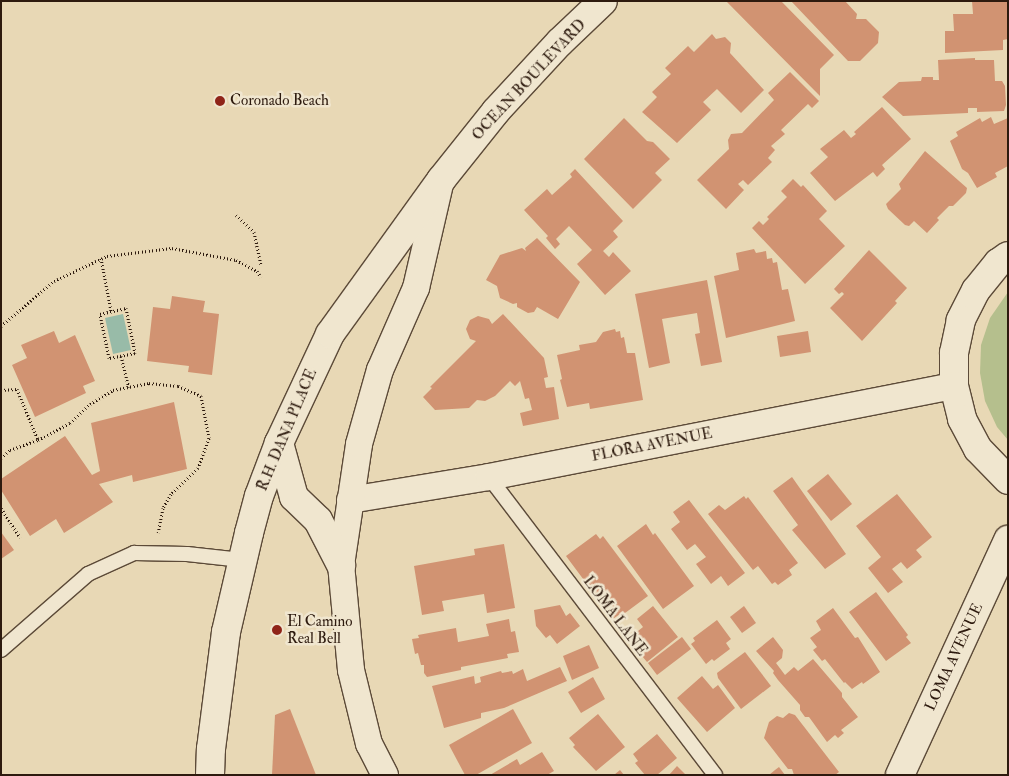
<!DOCTYPE html>
<html>
<head>
<meta charset="utf-8">
<style>
	body { margin:0 }
	#map { position:relative; width:1009px; height:776px; overflow:hidden; background:#e8d8b5; font-family:"IM FELL Double Pica",serif }
	div>[style] { position:absolute }
	.green>* { inset:0; background:#b5bf8d }
	.water>* { inset:0; background:#98bba8 }
	.building>* { inset:0; background:#d19372 }
	.path>* { height:3px; margin-top:-1.5px; transform-origin:0; background:repeating-linear-gradient(90deg,#2d1a0e 0 1px,transparent 0 3.5px) }
	.roads { filter:drop-shadow(1px 0 #5c4a38) drop-shadow(-1px 0 #5c4a38) drop-shadow(0 1px #5c4a38) drop-shadow(0 -1px #5c4a38) }
	.lane>* { height:14px; margin:-7px; padding:0 7px; transform-origin:7px; border-radius:7px; background:#f0e6cf }
	.street>* { height:26px; margin:-13px; padding:0 13px; transform-origin:13px; border-radius:13px; background:#f0e6cf }
	.secondary>* { height:28px; margin:-14px; padding:0 14px; transform-origin:14px; border-radius:14px; background:#f0e6cf }
	.dots>* { width:14px; height:14px; translate:-50% -50%; box-sizing:border-box; border:2px solid #f0e6cf; border-radius:50% }
	span { translate:-50% -50%; white-space:nowrap; text-align:center; line-height:1.15; -webkit-text-stroke:5px #f0e6cf; paint-order:stroke }
	.street-label { font-size:15px; color:#2d1a0e }
	.poi-label { font-size:15px; color:#2d1a0e }
	.left { translate:0 -50%; text-align:left }
	.frame { position:absolute; inset:0; border:2px solid #2d1a0e; pointer-events:none }
</style>
</head>
<body>
<div id="map">
	<div class="green">
		<i style="clip-path:polygon(1008px 292px,1008px 440px,997px 427px,985px 401px,980px 373px,981px 345px,990px 318px)"></i>
	</div>
	<div class="water">
		<i style="clip-path:polygon(123px 314px,131px 350px,113px 354px,105px 318px)"></i>
	</div>
	<div class="building">
		<i style="clip-path:polygon(726px 1px,781px 1px,834px 55px,820px 69px,820px 96px)"></i>
		<i style="clip-path:polygon(791px 1px,845px 1px,857px 14px,856px 19px,866px 19px,879px 32px,878px 43px,860px 61px,848px 61px)"></i>
		<i style="clip-path:polygon(972px 1px,1008px 1px,1008px 39px,1003px 40px,1003px 50px,945px 53px,945px 31px,954px 31px,953px 14px,973px 14px)"></i>
		<i style="clip-path:polygon(712px 34px,716px 39px,725px 37px,731px 43px,730px 53px,764px 90px,741px 113px,717px 89px,703px 102px,711px 110px,677px 143px,642px 112px,657px 97px,652px 92px,671px 74px,665px 68px,688px 46px,694px 52px)"></i>
		<i style="clip-path:polygon(975px 58px,975px 60px,994px 60px,995px 81px,1002px 81px,1005px 86px,1006px 105px,1004px 111px,977px 112px,977px 108px,968px 108px,968px 113px,903px 116px,882px 97px,899px 82px,921px 81px,922px 77px,933px 77px,933px 80px,939px 80px,938px 60px)"></i>
		<i style="clip-path:polygon(790px 72px,819px 101px,812px 108px,808px 104px,781px 130px,785px 134px,771px 146px,775px 150px,768px 158px,772px 162px,748px 185px,743px 180px,738px 184px,744px 190px,726px 209px,697px 180px,729px 149px,728px 140px,731px 134px,742px 133px,774px 100px,768px 93px)"></i>
		<i style="clip-path:polygon(882px 107px,911px 139px,882px 165px,885px 169px,877px 177px,873px 172px,835px 201px,810px 173px,828px 157px,820px 149px,844px 130px,851px 138px,856px 134px,854px 132px)"></i>
		<i style="clip-path:polygon(991px 117px,994px 124px,1008px 118px,1008px 166px,995px 173px,997px 177px,977px 188px,968px 173px,962px 169px,950px 141px,958px 136px,956px 132px,980px 118px,982px 122px)"></i>
		<i style="clip-path:polygon(624px 118px,647px 141px,653px 142px,670px 159px,655px 173px,662px 180px,633px 209px,584px 159px)"></i>
		<i style="clip-path:polygon(925px 151px,967px 188px,966px 193px,953px 206px,949px 206px,937px 218px,939px 220px,927px 233px,914px 221px,909px 226px,905px 225px,888px 209px,886px 204px,901px 189px,899px 184px)"></i>
		<i style="clip-path:polygon(575px 169px,623px 221px,613px 231px,618px 237px,603px 251px,609px 257px,613px 252px,631px 271px,605px 295px,577px 264px,592px 250px,569px 226px,556px 239px,560px 244px,555px 249px,546px 238px,548px 236px,524px 210px,547px 189px,552px 195px,572px 177px,570px 174px)"></i>
		<i style="clip-path:polygon(793px 179px,801px 187px,803px 185px,827px 211px,819px 219px,845px 246px,805px 284px,752px 228px,759px 221px,763px 225px,769px 219px,767px 217px,787px 197px,781px 191px)"></i>
		<i style="clip-path:polygon(537px 238px,580px 282px,558px 319px,537px 307px,534px 312px,528px 313px,517px 307px,517px 303px,513px 304px,500px 298px,497px 286px,486px 280px,500px 255px,522px 248px,526px 251px,525px 248px)"></i>
		<i style="clip-path:polygon(754px 249px,756px 253px,766px 251px,767px 259px,772px 258px,773px 263px,777px 262px,782px 290px,788px 289px,795px 321px,726px 338px,714px 276px,739px 270px,736px 253px)"></i>
		<i style="clip-path:polygon(869px 250px,907px 288px,895px 301px,897px 303px,862px 341px,830px 308px,844px 294px,842px 292px,839px 294px,834px 289px)"></i>
		<i style="clip-path:polygon(707px 280px,722px 362px,701px 366px,695px 334px,700px 333px,697px 313px,662px 319px,670px 363px,649px 368px,635px 294px)"></i>
		<i style="clip-path:polygon(172px 296px,205px 301px,203px 312px,219px 314px,212px 375px,188px 372px,189px 366px,147px 361px,153px 307px,170px 309px)"></i>
		<i style="clip-path:polygon(503px 314px,544px 358px,548px 377px,544px 378px,546px 388px,554px 387px,559px 419px,523px 426px,520px 413px,532px 410px,529px 398px,525px 399px,520px 381px,515px 386px,510px 381px,495px 396px,485px 401px,477px 400px,469px 408px,435px 410px,423px 397px,432px 388px,430px 387px,476px 341px,470px 339px,466px 329px,470px 320px,478px 316px,489px 319px,492px 324px)"></i>
		<i style="clip-path:polygon(615px 329px,616px 332px,620px 331px,621px 338px,624px 337px,627px 353px,635px 353px,643px 400px,590px 409px,589px 403px,567px 407px,560px 380px,562px 379px,557px 355px,580px 350px,579px 345px,596px 342px,603px 332px)"></i>
		<i style="clip-path:polygon(54px 331px,59px 343px,75px 335px,95px 381px,83px 386px,86px 393px,35px 417px,12px 365px,27px 358px,21px 345px)"></i>
		<i style="clip-path:polygon(808px 331px,811px 352px,780px 357px,777px 336px)"></i>
		<i style="clip-path:polygon(174px 402px,187px 469px,133px 482px,132px 475px,99px 484px,113px 502px,64px 533px,56px 519px,30px 536px,1px 490px,1px 479px,65px 436px,92px 475px,100px 471px,91px 423px)"></i>
		<i style="clip-path:polygon(828px 474px,852px 504px,831px 521px,807px 491px)"></i>
		<i style="clip-path:polygon(792px 477px,846px 554px,825px 569px,792px 530px,798px 525px,773px 491px)"></i>
		<i style="clip-path:polygon(897px 494px,932px 537px,916px 550px,922px 557px,907px 569px,901px 562px,892px 569px,903px 582px,888px 593px,868px 568px,881px 557px,856px 526px)"></i>
		<i style="clip-path:polygon(744px 496px,746px 499px,748px 497px,798px 563px,789px 570px,792px 575px,778px 585px,775px 582px,772px 584px,758px 566px,753px 570px,708px 514px,719px 505px,725px 510px)"></i>
		<i style="clip-path:polygon(689px 500px,745px 573px,728px 586px,721px 576px,711px 584px,696px 564px,706px 557px,695px 544px,687px 550px,671px 529px,680px 522px,673px 512px)"></i>
		<i style="clip-path:polygon(646px 524px,653px 535px,655px 533px,694px 586px,663px 609px,617px 546px)"></i>
		<i style="clip-path:polygon(1px 532px,14px 550px,1px 559px)"></i>
		<i style="clip-path:polygon(596px 534px,600px 539px,603px 536px,648px 596px,621px 616px,620px 614px,613px 619px,608px 612px,614px 608px,604px 594px,598px 599px,566px 556px)"></i>
		<i style="clip-path:polygon(504px 544px,515px 608px,487px 613px,484px 594px,442px 601px,444px 611px,422px 615px,414px 566px,475px 555px,474px 549px)"></i>
		<i style="clip-path:polygon(876px 592px,908px 635px,906px 637px,911px 643px,886px 661px,849px 612px)"></i>
		<i style="clip-path:polygon(560px 605px,566px 616px,570px 613px,580px 626px,557px 644px,550px 635px,546px 638px,536px 626px,534px 610px)"></i>
		<i style="clip-path:polygon(653px 606px,678px 637px,647px 662px,628px 639px,643px 627px,637px 619px)"></i>
		<i style="clip-path:polygon(744px 606px,756px 623px,742px 633px,730px 617px)"></i>
		<i style="clip-path:polygon(833px 608px,855px 638px,858px 637px,880px 672px,863px 684px,862px 682px,852px 689px,845px 682px,844px 683px,825px 659px,822px 661px,813px 650px,817px 647px,810px 638px,821px 630px,816px 621px)"></i>
		<i style="clip-path:polygon(509px 619px,511px 632px,515px 631px,519px 652px,507px 654px,508px 658px,461px 667px,461px 670px,427px 677px,424px 673px,424px 665px,421px 665px,418px 653px,415px 654px,412px 639px,419px 638px,418px 635px,456px 628px,458px 642px,489px 636px,486px 624px)"></i>
		<i style="clip-path:polygon(717px 620px,731px 639px,726px 643px,730px 649px,714px 661px,712px 659px,706px 664px,691px 644px,695px 641px,693px 638px)"></i>
		<i style="clip-path:polygon(682px 637px,691px 649px,657px 675px,648px 663px)"></i>
		<i style="clip-path:polygon(773px 637px,783px 650px,782px 658px,776px 663px,785px 675px,794px 667px,798px 671px,813px 659px,842px 693px,842px 697px,858px 717px,841px 730px,844px 733px,838px 738px,835px 735px,827px 742px,809px 717px,805px 717px,800px 710px,800px 705px,778px 680px,773px 673px,774px 671px,756px 651px)"></i>
		<i style="clip-path:polygon(589px 645px,599px 668px,572px 680px,563px 656px)"></i>
		<i style="clip-path:polygon(745px 652px,771px 686px,741px 709px,718px 678px,717px 673px)"></i>
		<i style="clip-path:polygon(560px 667px,567px 681px,504px 708px,481px 713px,481px 718px,444px 728px,432px 686px,474px 676px,475px 684px,481px 682px,480px 677px,501px 671px,502px 673px,512px 671px,513px 674px,523px 669px,527px 681px)"></i>
		<i style="clip-path:polygon(702px 676px,713px 689px,718px 685px,735px 708px,707px 732px,677px 698px)"></i>
		<i style="clip-path:polygon(593px 677px,605px 699px,581px 713px,568px 692px)"></i>
		<i style="clip-path:polygon(290px 709px,316px 775px,272px 775px,275px 715px)"></i>
		<i style="clip-path:polygon(513px 709px,532px 743px,476px 775px,465px 775px,449px 745px)"></i>
		<i style="clip-path:polygon(789px 713px,795px 715px,839px 772px,835px 775px,794px 775px,792px 769px,788px 769px,764px 738px,769px 722px,777px 716px,783px 718px)"></i>
		<i style="clip-path:polygon(598px 714px,625px 747px,596px 771px,573px 747px,575px 745px,569px 738px)"></i>
		<i style="clip-path:polygon(657px 734px,677px 758px,657px 775px,645px 775px,635px 763px,638px 761px,633px 754px)"></i>
		<i style="clip-path:polygon(542px 752px,554px 771px,547px 775px,490px 775px,517px 759px,520px 765px)"></i>
		<i style="clip-path:polygon(677px 766px,686px 775px,669px 775px)"></i>
		<i style="clip-path:polygon(779px 767px,785px 775px,769px 775px,775px 770px)"></i>
		<i style="clip-path:polygon(620px 770px,624px 775px,614px 775px)"></i>
	</div>
	<div class="path">
		<i style="left:236px;top:215px;width:25px;rotate:43deg"></i>
		<i style="left:254px;top:232px;width:34px;rotate:78deg"></i>
		<i style="left:101px;top:258px;width:54px;rotate:79.3deg"></i>
		<i style="left:126px;top:308px;width:46px;rotate:78.7deg"></i>
		<i style="left:135px;top:353px;width:26px;rotate:169deg"></i>
		<i style="left:109px;top:358px;width:45px;rotate:-101.6deg"></i>
		<i style="left:100px;top:314px;width:27px;rotate:-13deg"></i>
		<i style="left:1px;top:326px;width:70px;rotate:-40.3deg"></i>
		<i style="left:54px;top:281px;width:59px;rotate:-25.3deg"></i>
		<i style="left:107px;top:256px;width:65px;rotate:-7deg"></i>
		<i style="left:172px;top:248px;width:65px;rotate:10.6deg"></i>
		<i style="left:236px;top:260px;width:24px;rotate:28deg"></i>
		<i style="left:257px;top:271px;width:7px;rotate:56deg"></i>
		<i style="left:121px;top:356px;width:32px;rotate:76deg"></i>
		<i style="left:1px;top:390px;width:16px;rotate:-4deg"></i>
		<i style="left:17px;top:389px;width:55px;rotate:67.6deg"></i>
		<i style="left:1px;top:458px;width:12px;rotate:-42deg"></i>
		<i style="left:10px;top:450px;width:30px;rotate:-20deg"></i>
		<i style="left:38px;top:440px;width:36px;rotate:-28deg"></i>
		<i style="left:70px;top:423px;width:28px;rotate:-44deg"></i>
		<i style="left:90px;top:404px;width:27px;rotate:-31deg"></i>
		<i style="left:113px;top:390px;width:37px;rotate:-11deg"></i>
		<i style="left:149px;top:383px;width:29px;rotate:6deg"></i>
		<i style="left:178px;top:386px;width:25px;rotate:23deg"></i>
		<i style="left:201px;top:396px;width:43px;rotate:79.2deg"></i>
		<i style="left:209px;top:438px;width:32px;rotate:110deg"></i>
		<i style="left:198px;top:468px;width:37px;rotate:136deg"></i>
		<i style="left:171px;top:494px;width:16px;rotate:120deg"></i>
		<i style="left:163px;top:508px;width:25px;rotate:101deg"></i>
		<i style="left:1px;top:508px;width:35px;rotate:57deg"></i>
	</div>
	<div class="roads">
		<div class="lane">
			<i style="left:489px;top:477px;width:374px;rotate:52.8deg"></i>
			<i style="left:1px;top:650px;width:116px;rotate:-41.1deg"></i>
			<i style="left:88px;top:574px;width:51px;rotate:-24.5deg"></i>
			<i style="left:134px;top:553px;width:53px;rotate:1.1deg"></i>
			<i style="left:187px;top:554px;width:55px;rotate:6.2deg"></i>
		</div>
		<div class="street">
			<i style="left:350px;top:500px;width:141px;rotate:-9.4deg"></i>
			<i style="left:489px;top:477px;width:474px;rotate:-11.1deg"></i>
			<i style="left:385px;top:775px;width:35px;rotate:-117deg"></i>
			<i style="left:369px;top:744px;width:76px;rotate:-103.7deg"></i>
			<i style="left:351px;top:670px;width:105px;rotate:-95.4deg"></i>
			<i style="left:341px;top:565px;width:122px;rotate:-81.5deg"></i>
			<i style="left:359px;top:444px;width:77px;rotate:-74.2deg"></i>
			<i style="left:380px;top:370px;width:90px;rotate:-66.3deg"></i>
			<i style="left:416px;top:288px;width:111px;rotate:-77deg"></i>
		</div>
		<div class="secondary">
			<i style="left:1008px;top:256px;width:12px;rotate:145deg"></i>
			<i style="left:998px;top:263px;width:35px;rotate:129deg"></i>
			<i style="left:976px;top:290px;width:34px;rotate:117deg"></i>
			<i style="left:961px;top:320px;width:34px;rotate:102deg"></i>
			<i style="left:954px;top:353px;width:33px;rotate:90deg"></i>
			<i style="left:954px;top:386px;width:34px;rotate:76deg"></i>
			<i style="left:962px;top:419px;width:34px;rotate:62deg"></i>
			<i style="left:978px;top:449px;width:43px;rotate:45.9deg"></i>
			<i style="left:279px;top:443px;width:56px;rotate:74.5deg"></i>
			<i style="left:294px;top:497px;width:33px;rotate:44deg"></i>
			<i style="left:318px;top:520px;width:51px;rotate:62.9deg"></i>
			<i style="left:210px;top:775px;width:26px;rotate:-88deg"></i>
			<i style="left:211px;top:749px;width:118px;rotate:-82.7deg"></i>
			<i style="left:226px;top:632px;width:102px;rotate:-76.9deg"></i>
			<i style="left:249px;top:533px;width:38px;rotate:-75deg"></i>
			<i style="left:259px;top:496px;width:57px;rotate:-69.3deg"></i>
			<i style="left:279px;top:443px;width:120px;rotate:-64.9deg"></i>
			<i style="left:330px;top:334px;width:190px;rotate:-54.2deg"></i>
			<i style="left:441px;top:180px;width:88px;rotate:-51.4deg"></i>
			<i style="left:496px;top:111px;width:94px;rotate:-47.2deg"></i>
			<i style="left:560px;top:42px;width:59px;rotate:-43.6deg"></i>
			<i style="left:900px;top:775px;width:259px;rotate:-65.3deg"></i>
		</div>
	</div>
	<div class="dots">
		<i style="left:220px;top:101px;background:#8f2418"></i>
		<i style="left:277px;top:630px;background:#8f2418"></i>
	</div>
	<div class="street-label">
		<span style="left:529px;top:80px;rotate:-47deg">OCEAN BOULEVARD</span>
		<span style="left:287px;top:430px;rotate:-67deg">R.H. DANA PLACE</span>
		<span style="left:652px;top:445px;rotate:-11deg">FLORA AVENUE</span>
		<span style="left:615px;top:616px;rotate:53deg">LOMA LANE</span>
		<span style="left:954px;top:657px;rotate:-65deg">LOMA AVENUE</span>
	</div>
	<div class="poi-label">
		<span class="left" style="left:230px;top:101px">Coronado Beach</span>
		<span class="left" style="left:287px;top:630px">El Camino<br>Real Bell</span>
	</div>
	<div class="frame"></div>
</div>
</body>
</html>
